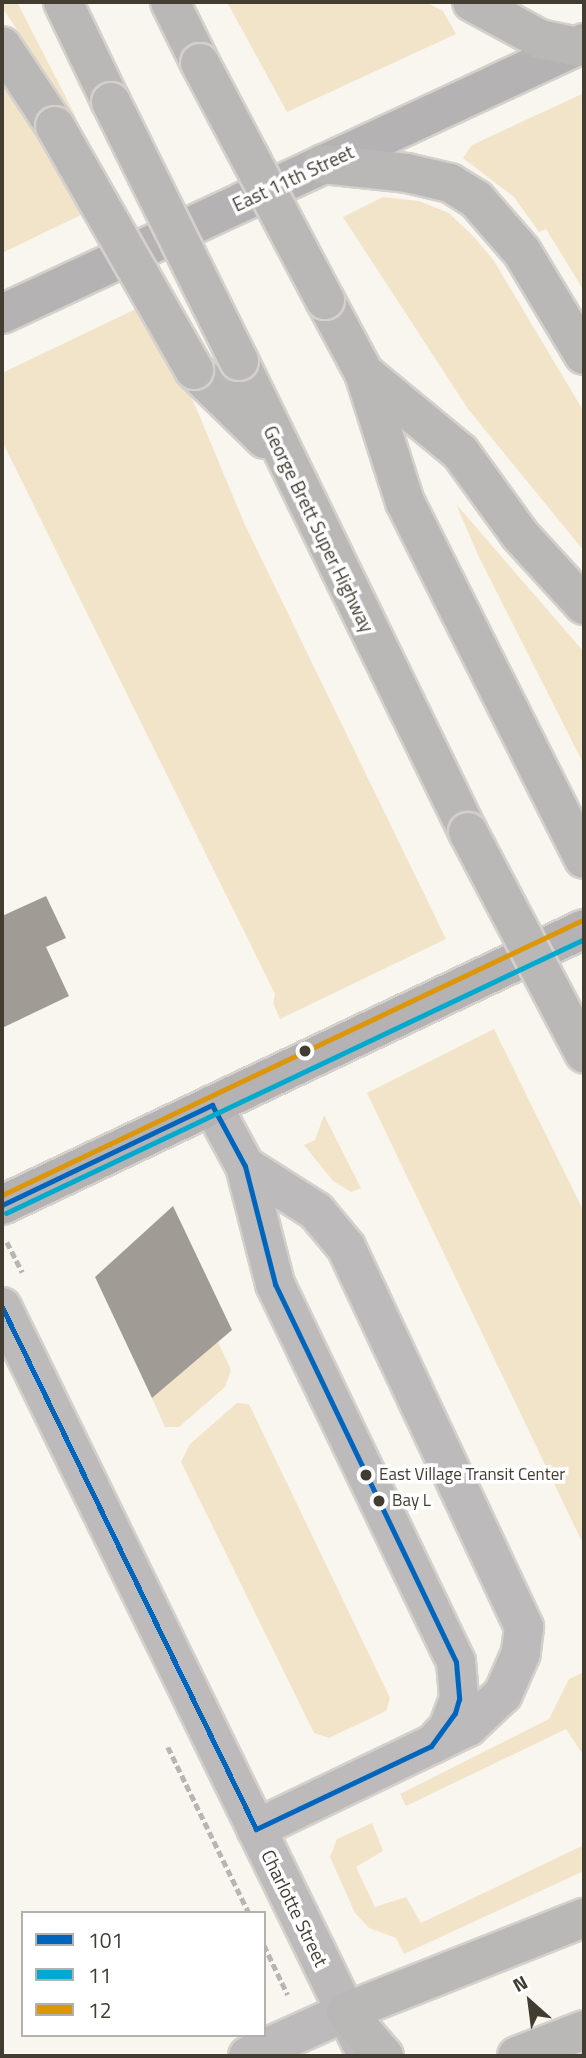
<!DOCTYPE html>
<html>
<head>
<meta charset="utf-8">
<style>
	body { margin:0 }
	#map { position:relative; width:586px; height:2058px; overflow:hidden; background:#f9f6f0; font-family:"Titillium Web",sans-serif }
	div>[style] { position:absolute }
	.green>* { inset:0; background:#f2e4c9 }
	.building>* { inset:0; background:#a09c95 }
	.path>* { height:4.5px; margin-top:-2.25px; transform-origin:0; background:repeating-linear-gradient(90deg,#b8b5b4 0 7px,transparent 0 10.5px) }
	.roads { filter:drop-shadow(2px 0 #d4d0cb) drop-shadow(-2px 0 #d4d0cb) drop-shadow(0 2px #d4d0cb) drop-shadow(0 -2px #d4d0cb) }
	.minor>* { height:38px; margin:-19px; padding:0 19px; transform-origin:19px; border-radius:19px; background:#bdbabb }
	.major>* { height:38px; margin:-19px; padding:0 19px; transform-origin:19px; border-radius:19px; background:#b5b2b3 }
	.highway>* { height:38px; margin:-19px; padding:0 19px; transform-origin:19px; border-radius:19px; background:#bab7b7 }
	.bridges { filter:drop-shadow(2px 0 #d4d0cb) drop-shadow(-2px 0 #d4d0cb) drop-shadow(0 2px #d4d0cb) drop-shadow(0 -2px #d4d0cb) }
	.highway-bridge>* { height:38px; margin:-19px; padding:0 19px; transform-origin:19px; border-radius:19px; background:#bab7b7 }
	.bus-1>* { height:5px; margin:-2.5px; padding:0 2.5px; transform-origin:2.5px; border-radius:2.5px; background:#0065bd }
	.bus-2>* { height:5px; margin:-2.5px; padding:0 2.5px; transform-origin:2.5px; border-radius:2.5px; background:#00a9ce }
	.bus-3>* { height:5px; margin:-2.5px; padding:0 2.5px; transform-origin:2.5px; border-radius:2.5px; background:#dc9607 }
	.dots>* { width:19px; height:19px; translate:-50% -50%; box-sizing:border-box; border:4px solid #fff; border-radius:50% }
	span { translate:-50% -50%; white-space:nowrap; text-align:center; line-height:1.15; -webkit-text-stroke:7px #fff; paint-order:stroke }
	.bus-label { font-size:17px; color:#423c31 }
	.left { translate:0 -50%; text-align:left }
	.street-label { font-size:19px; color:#423c31 }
	.frame { position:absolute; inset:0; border:4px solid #423c31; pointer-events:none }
	.legend { position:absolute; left:21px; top:1911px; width:245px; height:126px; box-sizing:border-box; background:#fff; border:2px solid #b3b1ad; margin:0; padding:9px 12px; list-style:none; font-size:21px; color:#423c31 }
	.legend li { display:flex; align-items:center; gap:14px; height:35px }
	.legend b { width:35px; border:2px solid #b3b1ad }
	.north { position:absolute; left:495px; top:1967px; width:70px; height:70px; -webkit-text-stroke:5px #fff; paint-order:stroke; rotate:332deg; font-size:19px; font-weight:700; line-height:28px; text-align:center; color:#423c31 }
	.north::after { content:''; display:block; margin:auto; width:24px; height:32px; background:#423c31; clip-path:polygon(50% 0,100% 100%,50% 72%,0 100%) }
</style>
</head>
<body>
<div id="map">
	<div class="green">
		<i style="clip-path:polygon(2px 2px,17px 2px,78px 121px,2px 7px)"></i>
		<i style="clip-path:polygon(227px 2px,426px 2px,443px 11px,456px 34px,287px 112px)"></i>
		<i style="clip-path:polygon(2px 78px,85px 213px,2px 253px)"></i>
		<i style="clip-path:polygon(584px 93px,584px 291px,546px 229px,539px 232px,514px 197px,463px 158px,472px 145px)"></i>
		<i style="clip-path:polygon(383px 197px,419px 201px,449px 213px,475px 238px,494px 261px,584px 412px,584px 551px,468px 409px,343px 217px)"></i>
		<i style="clip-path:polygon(140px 307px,192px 398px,245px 525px,446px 939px,280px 1019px,273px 1003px,275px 994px,2px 441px,2px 373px)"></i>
		<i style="clip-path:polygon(456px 504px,584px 652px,584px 765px,478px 555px)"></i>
		<i style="clip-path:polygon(494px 1029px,584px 1212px,584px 1546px,367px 1093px)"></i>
		<i style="clip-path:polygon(324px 1115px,361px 1188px,351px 1192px,333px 1181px,304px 1145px,315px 1140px)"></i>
		<i style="clip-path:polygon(218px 1342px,231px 1370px,225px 1387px,179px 1427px,165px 1427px,152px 1398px)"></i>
		<i style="clip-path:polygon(237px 1403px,249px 1404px,390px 1698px,386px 1711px,329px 1738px,314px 1733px,181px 1462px,190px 1444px)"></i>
		<i style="clip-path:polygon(584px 1672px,584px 1756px,566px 1729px,406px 1806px,400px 1794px,549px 1719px,569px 1679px)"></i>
		<i style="clip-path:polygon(372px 1823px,383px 1851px,356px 1867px,375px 1907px,406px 1897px,421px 1923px,584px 1845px,584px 1871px,404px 1954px,396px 1938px,369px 1928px,355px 1913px,330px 1857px,337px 1839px)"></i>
	</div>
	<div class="building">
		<i style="clip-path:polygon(46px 896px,66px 938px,46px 947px,69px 996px,2px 1028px,2px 916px)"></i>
		<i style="clip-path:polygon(173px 1206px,232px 1330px,152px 1398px,95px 1277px)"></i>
	</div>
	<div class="path">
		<i style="left:7px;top:1242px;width:34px;rotate:63deg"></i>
		<i style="left:168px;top:1747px;width:185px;rotate:64deg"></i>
		<i style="left:264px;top:1945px;width:55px;rotate:64.4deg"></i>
	</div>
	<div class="roads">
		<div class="minor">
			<i style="left:212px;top:1105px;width:69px;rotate:61.6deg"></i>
			<i style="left:245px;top:1166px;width:122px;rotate:75.7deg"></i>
			<i style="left:275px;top:1284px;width:419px;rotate:64.4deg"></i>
			<i style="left:456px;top:1662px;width:37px;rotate:85deg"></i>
			<i style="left:459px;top:1699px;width:31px;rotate:111deg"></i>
			<i style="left:448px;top:1728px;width:22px;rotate:133deg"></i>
			<i style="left:245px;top:1166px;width:84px;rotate:32.4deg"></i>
			<i style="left:316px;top:1211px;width:47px;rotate:50.2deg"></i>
			<i style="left:346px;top:1247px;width:420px;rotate:64.9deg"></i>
			<i style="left:524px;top:1627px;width:26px;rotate:97deg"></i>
			<i style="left:521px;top:1653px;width:45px;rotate:113.7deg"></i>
			<i style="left:503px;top:1694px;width:48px;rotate:136.7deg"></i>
			<i style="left:468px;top:1727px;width:235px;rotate:154.3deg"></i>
			<i style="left:2px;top:1307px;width:817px;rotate:64deg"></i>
			<i style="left:248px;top:2056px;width:107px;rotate:-24.2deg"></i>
		</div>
		<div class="major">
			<i style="left:2px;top:314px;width:642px;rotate:-24.97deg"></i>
			<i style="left:2px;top:1205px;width:644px;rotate:-25.37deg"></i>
		</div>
		<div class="highway">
			<i style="left:63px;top:2px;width:111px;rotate:64.4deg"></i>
			<i style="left:170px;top:2px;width:68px;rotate:63.8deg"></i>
			<i style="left:472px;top:2px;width:77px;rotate:28.6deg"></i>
			<i style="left:540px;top:39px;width:38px;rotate:12deg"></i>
			<i style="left:2px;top:46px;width:96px;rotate:56.5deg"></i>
			<i style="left:323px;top:164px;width:84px;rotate:6.1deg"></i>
			<i style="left:407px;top:173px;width:44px;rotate:13.1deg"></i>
			<i style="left:450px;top:183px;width:31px;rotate:32deg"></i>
			<i style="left:476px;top:199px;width:70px;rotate:49deg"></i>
			<i style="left:522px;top:252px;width:120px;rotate:59deg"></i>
			<i style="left:325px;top:300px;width:83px;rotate:61.9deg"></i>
			<i style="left:364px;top:373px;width:135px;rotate:72.4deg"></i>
			<i style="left:405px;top:502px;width:399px;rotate:63.4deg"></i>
			<i style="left:239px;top:361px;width:524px;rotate:64.07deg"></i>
			<i style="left:194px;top:370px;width:99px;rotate:44.2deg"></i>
			<i style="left:364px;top:373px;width:124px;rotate:39.5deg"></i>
			<i style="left:460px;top:452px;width:102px;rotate:54.1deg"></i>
			<i style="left:520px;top:535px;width:95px;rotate:47.6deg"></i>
			<i style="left:384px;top:2056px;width:58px;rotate:-130.8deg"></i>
			<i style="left:346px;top:2012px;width:256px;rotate:-21.6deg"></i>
			<i style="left:517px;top:2056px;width:72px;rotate:-21.2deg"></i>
		</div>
	</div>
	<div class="bridges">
		<div class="highway-bridge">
			<i style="left:200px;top:63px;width:268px;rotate:62.2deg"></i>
			<i style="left:111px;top:102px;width:289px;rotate:63.7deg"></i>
			<i style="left:55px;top:126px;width:281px;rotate:60.3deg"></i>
			<i style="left:468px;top:832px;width:250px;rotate:62.3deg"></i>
		</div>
	</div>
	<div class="bus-1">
		<i style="left:2px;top:1205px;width:233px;rotate:-25.5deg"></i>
		<i style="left:212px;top:1105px;width:69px;rotate:61.6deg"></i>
		<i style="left:245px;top:1166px;width:122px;rotate:75.7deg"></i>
		<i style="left:275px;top:1284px;width:419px;rotate:64.4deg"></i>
		<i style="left:456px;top:1662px;width:37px;rotate:85deg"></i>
		<i style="left:459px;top:1699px;width:15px;rotate:106deg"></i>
		<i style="left:455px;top:1713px;width:41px;rotate:126deg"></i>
		<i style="left:431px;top:1746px;width:194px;rotate:154.6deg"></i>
		<i style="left:256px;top:1829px;width:581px;rotate:-115.95deg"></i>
	</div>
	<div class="bus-2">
		<i style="left:6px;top:1213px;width:640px;rotate:-25.36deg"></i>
	</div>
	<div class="bus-3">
		<i style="left:2px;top:1195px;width:640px;rotate:-25.36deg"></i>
	</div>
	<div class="dots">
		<i style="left:305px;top:1051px;background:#423c31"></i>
		<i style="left:366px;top:1475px;background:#423c31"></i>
		<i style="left:379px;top:1501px;background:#423c31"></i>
	</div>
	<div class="bus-label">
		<span class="left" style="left:379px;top:1475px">East Village Transit Center</span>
		<span class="left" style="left:392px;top:1501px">Bay L</span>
	</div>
	<div class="street-label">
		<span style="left:293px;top:178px;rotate:-25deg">East 11th Street</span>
		<span style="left:319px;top:529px;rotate:64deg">George Brett Super Highway</span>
		<span style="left:295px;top:1908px;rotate:64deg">Charlotte Street</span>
	</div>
	<div class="frame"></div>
	<ul class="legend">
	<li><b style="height:9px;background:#0065bd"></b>101</li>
	<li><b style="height:9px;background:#00a9ce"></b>11</li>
	<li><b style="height:9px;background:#dc9607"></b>12</li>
	</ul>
	<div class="north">N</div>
</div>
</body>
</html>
